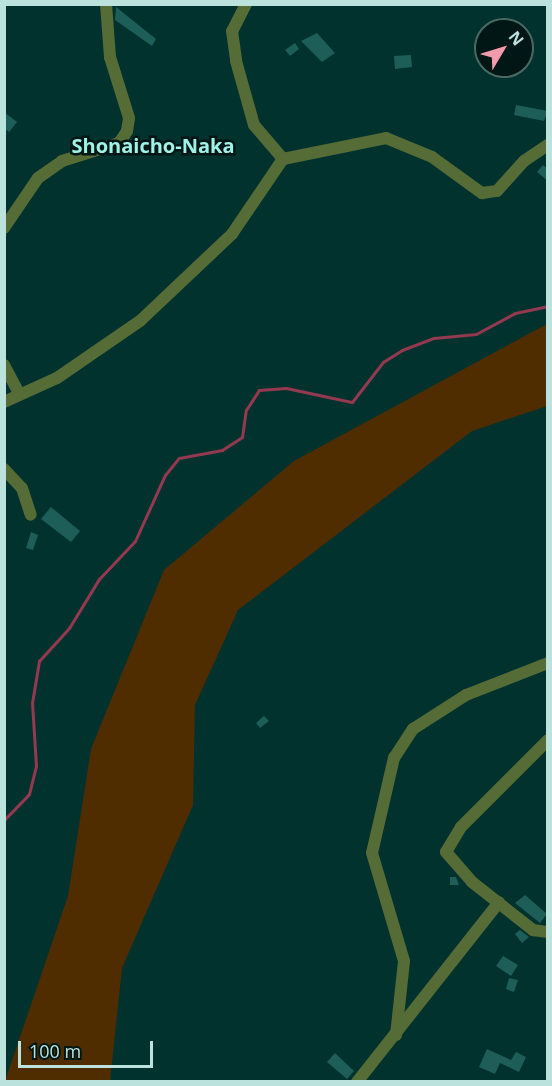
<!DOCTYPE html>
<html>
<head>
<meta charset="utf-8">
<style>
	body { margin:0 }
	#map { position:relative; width:552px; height:1086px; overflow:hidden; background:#02322e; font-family:"Open Sans",sans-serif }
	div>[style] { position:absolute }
	.green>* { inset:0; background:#4f2d00 }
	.stream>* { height:3px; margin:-1.5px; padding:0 1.5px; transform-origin:1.5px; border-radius:1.5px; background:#953951 }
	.building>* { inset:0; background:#1d5e59 }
	.minor>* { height:12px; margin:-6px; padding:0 6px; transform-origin:6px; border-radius:6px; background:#566c36 }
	span { translate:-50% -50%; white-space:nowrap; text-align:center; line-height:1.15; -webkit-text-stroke:5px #001715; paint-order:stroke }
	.quarter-label { font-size:20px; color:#a0f2e9; font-weight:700 }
	.frame { position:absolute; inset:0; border:6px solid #bce2dd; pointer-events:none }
	.north { position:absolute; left:474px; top:18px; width:60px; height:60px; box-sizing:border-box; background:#001715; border:2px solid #4b6865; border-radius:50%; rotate:52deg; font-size:16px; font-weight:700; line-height:24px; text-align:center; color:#bce2dd }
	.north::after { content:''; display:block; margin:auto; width:21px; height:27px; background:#f39aab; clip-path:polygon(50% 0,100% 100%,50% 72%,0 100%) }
	.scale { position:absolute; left:18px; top:1041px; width:135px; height:27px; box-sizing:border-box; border:3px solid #bce2dd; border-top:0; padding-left:8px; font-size:18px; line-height:21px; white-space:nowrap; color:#bce2dd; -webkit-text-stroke:4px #001715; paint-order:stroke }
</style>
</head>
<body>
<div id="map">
	<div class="green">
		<i style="clip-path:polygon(547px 324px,547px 406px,472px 431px,238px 610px,195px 705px,193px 805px,122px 968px,110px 1081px,5px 1081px,68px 896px,91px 749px,164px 570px,294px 461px)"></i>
	</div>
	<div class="stream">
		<i style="left:4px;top:820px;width:36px;rotate:-46deg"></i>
		<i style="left:29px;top:794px;width:29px;rotate:-76deg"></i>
		<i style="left:36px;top:766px;width:63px;rotate:-93.6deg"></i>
		<i style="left:32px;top:703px;width:43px;rotate:-80.5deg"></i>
		<i style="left:39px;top:661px;width:45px;rotate:-47.7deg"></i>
		<i style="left:69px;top:628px;width:57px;rotate:-58.5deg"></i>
		<i style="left:99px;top:579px;width:52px;rotate:-46.5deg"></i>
		<i style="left:135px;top:541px;width:72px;rotate:-65.6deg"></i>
		<i style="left:165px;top:475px;width:22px;rotate:-51deg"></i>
		<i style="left:179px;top:458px;width:44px;rotate:-10.5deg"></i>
		<i style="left:222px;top:450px;width:24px;rotate:-33deg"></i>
		<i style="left:242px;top:437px;width:27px;rotate:-82deg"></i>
		<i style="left:246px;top:410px;width:24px;rotate:-57deg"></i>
		<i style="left:259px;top:390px;width:27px;rotate:-4deg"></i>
		<i style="left:286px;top:388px;width:67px;rotate:12deg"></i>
		<i style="left:352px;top:402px;width:51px;rotate:-52.2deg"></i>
		<i style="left:383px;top:362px;width:22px;rotate:-32deg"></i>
		<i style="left:402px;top:350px;width:34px;rotate:-21deg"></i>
		<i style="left:434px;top:338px;width:42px;rotate:-5.4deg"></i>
		<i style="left:476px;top:334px;width:44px;rotate:-28.3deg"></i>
		<i style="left:515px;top:313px;width:34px;rotate:-12deg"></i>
	</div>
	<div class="building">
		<i style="clip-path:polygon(116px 7px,156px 39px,152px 46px,115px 20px)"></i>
		<i style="clip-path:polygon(317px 33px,335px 53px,322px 62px,301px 41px)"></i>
		<i style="clip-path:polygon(295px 43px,299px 49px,290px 56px,285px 50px)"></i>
		<i style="clip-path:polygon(411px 55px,412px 67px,395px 69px,394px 56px)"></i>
		<i style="clip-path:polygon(516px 105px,548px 111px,544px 121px,514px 115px)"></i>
		<i style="clip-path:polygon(4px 112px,17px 122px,9px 132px,4px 128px)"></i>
		<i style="clip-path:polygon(543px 165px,548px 169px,548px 181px,537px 172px)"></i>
		<i style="clip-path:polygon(51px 507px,80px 531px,71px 542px,41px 519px)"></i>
		<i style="clip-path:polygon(31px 532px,38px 535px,33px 550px,26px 548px)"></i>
		<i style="clip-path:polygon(264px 716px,269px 721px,260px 728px,256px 723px)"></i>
		<i style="clip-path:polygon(450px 877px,456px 877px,459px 885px,450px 885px)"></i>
		<i style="clip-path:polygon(525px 895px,547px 914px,540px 923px,515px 903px)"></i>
		<i style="clip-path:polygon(520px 930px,529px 937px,522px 943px,515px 934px)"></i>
		<i style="clip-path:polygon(503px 956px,518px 965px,511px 976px,496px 966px)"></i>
		<i style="clip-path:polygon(509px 978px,518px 980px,514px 992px,506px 989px)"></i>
		<i style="clip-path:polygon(487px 1049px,511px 1060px,516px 1052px,526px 1057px,519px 1072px,500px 1063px,495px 1074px,479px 1067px)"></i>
		<i style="clip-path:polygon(335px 1053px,354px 1071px,347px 1079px,327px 1062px)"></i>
	</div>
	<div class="minor">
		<i style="left:246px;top:4px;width:30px;rotate:117deg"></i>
		<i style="left:232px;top:31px;width:30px;rotate:82deg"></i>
		<i style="left:236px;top:61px;width:66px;rotate:74.3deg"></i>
		<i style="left:254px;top:125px;width:45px;rotate:49.5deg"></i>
		<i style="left:283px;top:159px;width:105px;rotate:-11.5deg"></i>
		<i style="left:386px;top:138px;width:50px;rotate:22.4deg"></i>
		<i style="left:432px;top:157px;width:62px;rotate:35.8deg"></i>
		<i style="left:482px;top:193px;width:15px;rotate:-8deg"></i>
		<i style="left:497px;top:191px;width:40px;rotate:-48deg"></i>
		<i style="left:524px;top:161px;width:29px;rotate:-34deg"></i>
		<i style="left:4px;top:228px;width:60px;rotate:-55.8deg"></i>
		<i style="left:38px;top:178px;width:29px;rotate:-35deg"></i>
		<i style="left:62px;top:161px;width:60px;rotate:-17.5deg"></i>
		<i style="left:119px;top:143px;width:14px;rotate:-56deg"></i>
		<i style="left:127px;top:131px;width:13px;rotate:-81deg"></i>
		<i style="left:129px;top:118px;width:64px;rotate:-107.3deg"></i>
		<i style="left:110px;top:57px;width:53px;rotate:-94.3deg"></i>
		<i style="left:4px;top:365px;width:32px;rotate:62deg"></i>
		<i style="left:4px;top:402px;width:58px;rotate:-24.4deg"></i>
		<i style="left:57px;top:378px;width:101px;rotate:-34.5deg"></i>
		<i style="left:140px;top:321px;width:127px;rotate:-43.4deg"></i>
		<i style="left:232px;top:234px;width:91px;rotate:-55.8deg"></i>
		<i style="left:4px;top:469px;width:26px;rotate:47deg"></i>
		<i style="left:22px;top:488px;width:28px;rotate:72deg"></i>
		<i style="left:548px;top:740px;width:123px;rotate:135deg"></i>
		<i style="left:461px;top:827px;width:29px;rotate:121deg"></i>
		<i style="left:446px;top:852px;width:40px;rotate:49deg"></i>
		<i style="left:472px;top:882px;width:78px;rotate:38.2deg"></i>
		<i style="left:533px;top:930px;width:15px;rotate:8deg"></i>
		<i style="left:396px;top:1035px;width:74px;rotate:-83.8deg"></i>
		<i style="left:404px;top:961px;width:113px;rotate:-106.5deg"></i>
		<i style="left:372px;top:853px;width:98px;rotate:-77deg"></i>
		<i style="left:394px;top:758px;width:35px;rotate:-57deg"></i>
		<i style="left:413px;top:729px;width:63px;rotate:-32.7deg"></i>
		<i style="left:466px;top:695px;width:88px;rotate:-21.3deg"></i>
		<i style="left:357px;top:1082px;width:229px;rotate:-51.7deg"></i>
	</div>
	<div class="quarter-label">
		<span style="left:153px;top:145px">Shonaicho-Naka</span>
	</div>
	<div class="frame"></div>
	<div class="north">N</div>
	<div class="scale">100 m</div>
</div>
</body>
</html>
